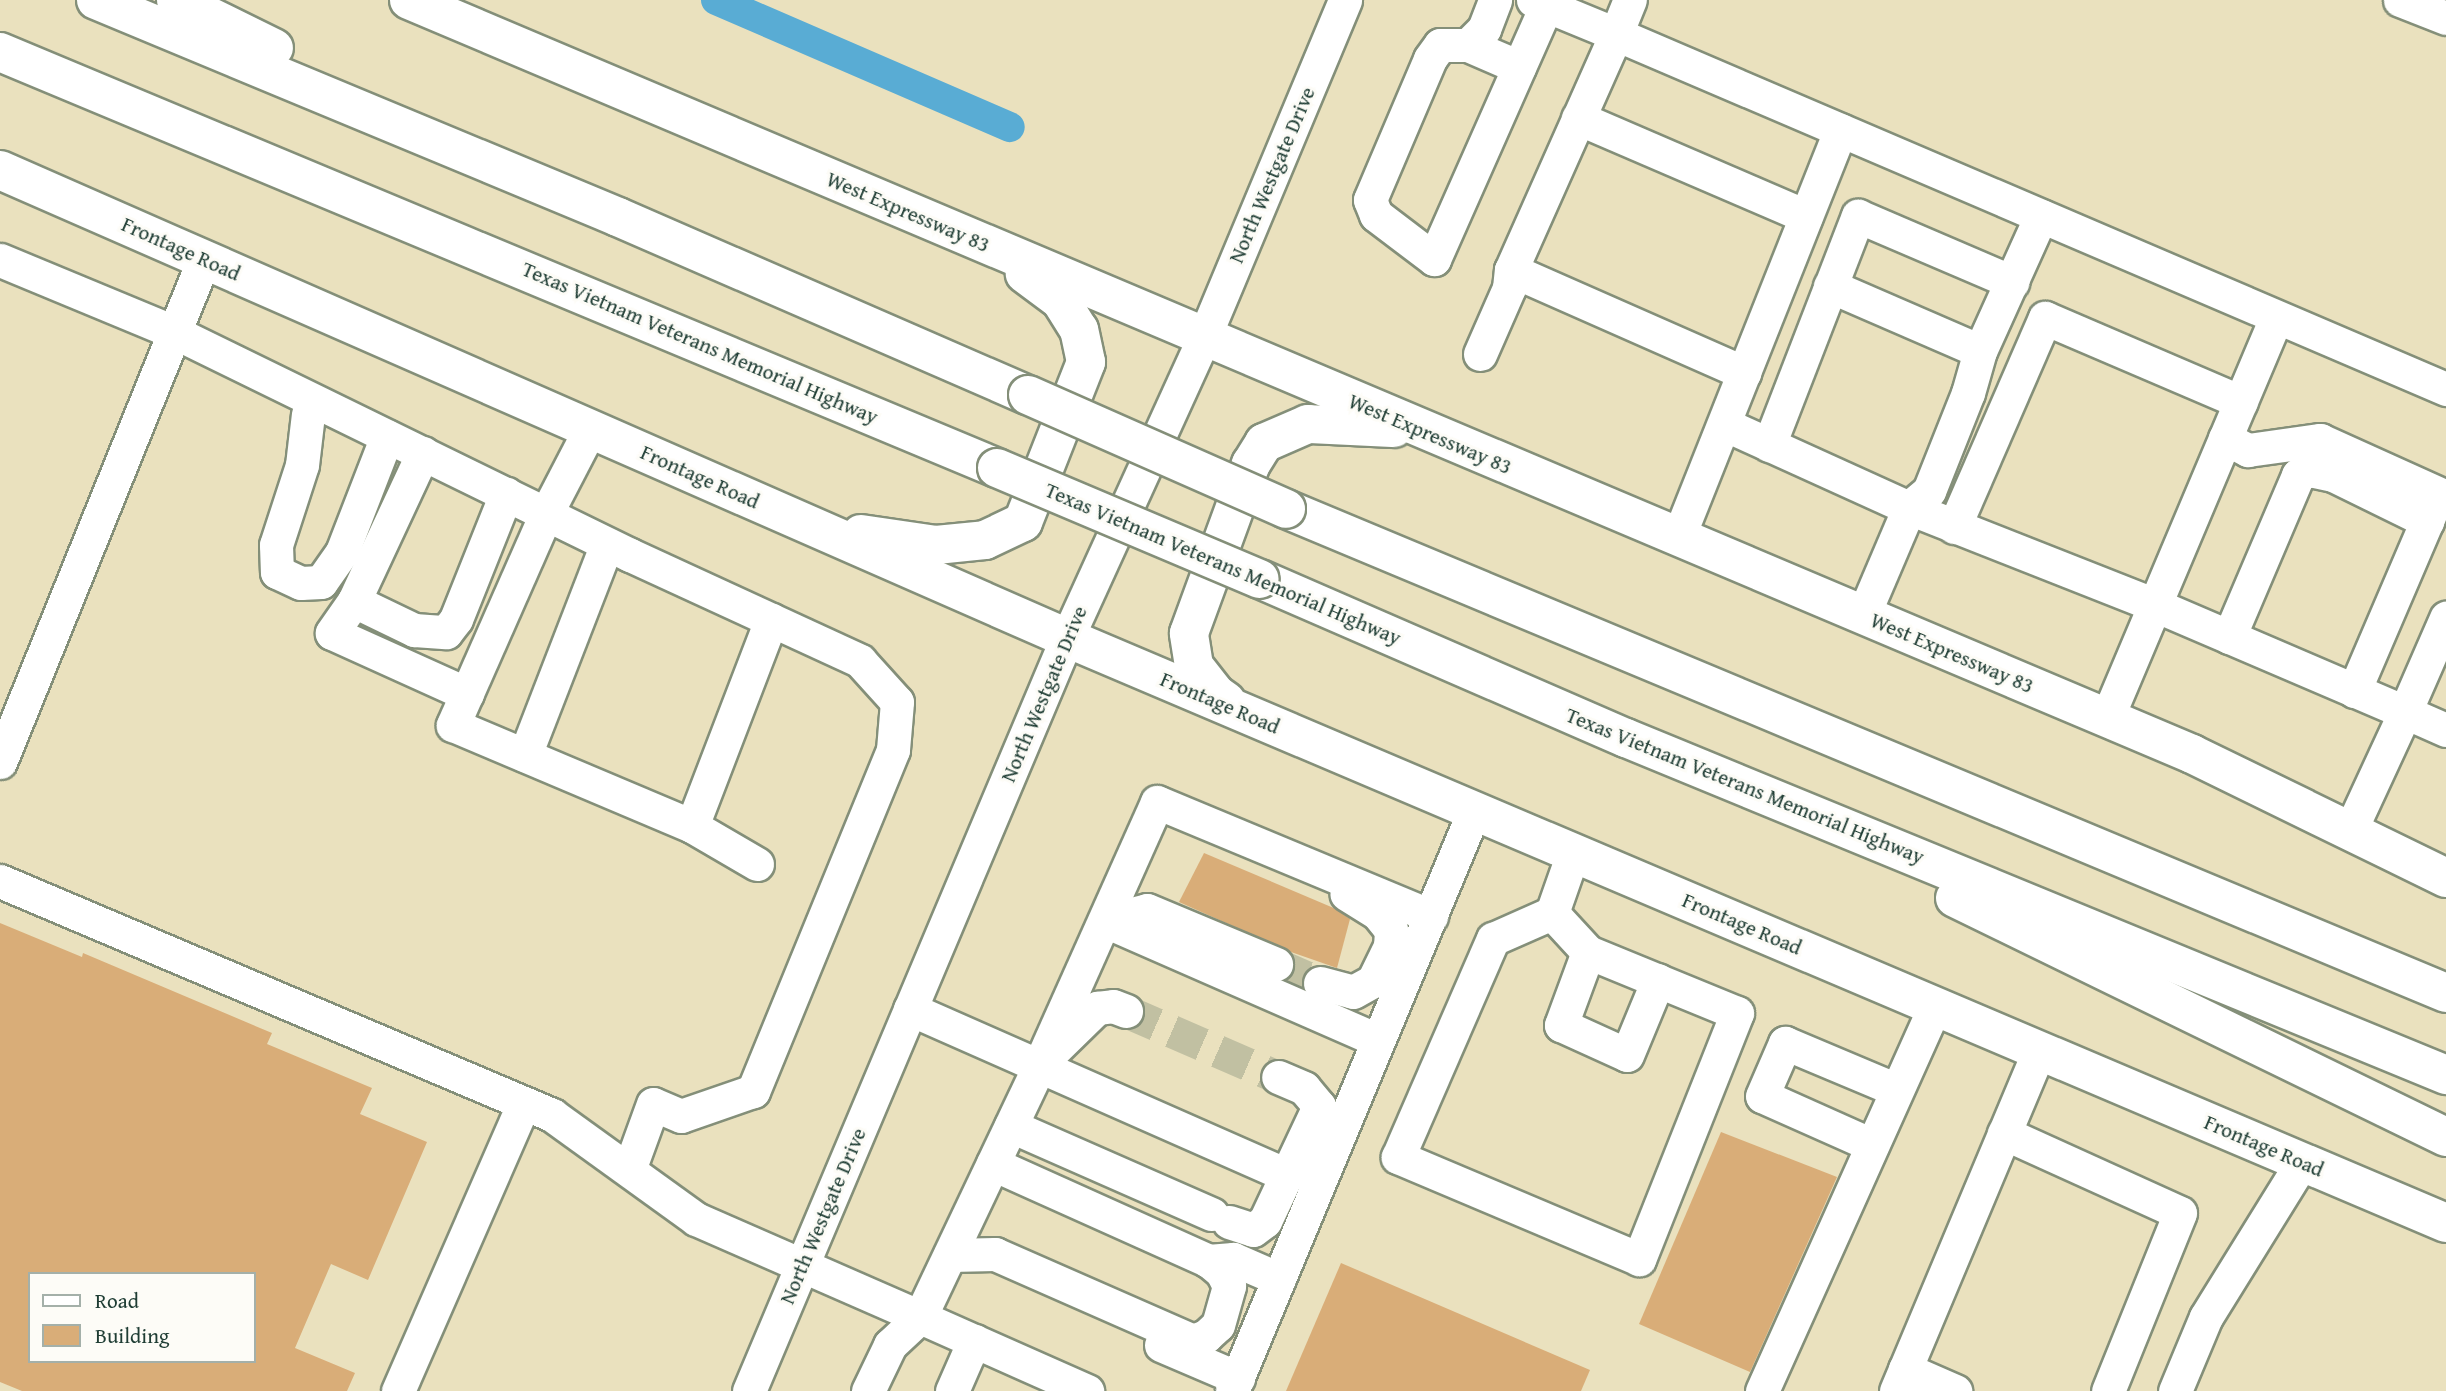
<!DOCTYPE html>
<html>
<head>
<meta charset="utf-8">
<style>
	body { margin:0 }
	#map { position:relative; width:2446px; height:1391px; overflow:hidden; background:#eae1be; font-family:"Gentium Book Plus",serif }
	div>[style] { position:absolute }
	.canal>* { height:30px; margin:-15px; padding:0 15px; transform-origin:15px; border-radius:15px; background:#59acd4 }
	.building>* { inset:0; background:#d9ad78 }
	.minor-tunnel>* { height:33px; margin-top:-16.5px; transform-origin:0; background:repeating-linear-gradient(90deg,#c1c0a2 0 33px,transparent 0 50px) }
	.roads { filter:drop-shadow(2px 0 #848f79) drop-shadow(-2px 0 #848f79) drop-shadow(0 2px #848f79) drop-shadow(0 -2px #848f79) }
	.minor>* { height:33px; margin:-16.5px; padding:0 16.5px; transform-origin:16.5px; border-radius:16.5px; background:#fff }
	.major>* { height:38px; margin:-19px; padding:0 19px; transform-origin:19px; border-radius:19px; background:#fff }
	.highway>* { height:38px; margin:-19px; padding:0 19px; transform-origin:19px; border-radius:19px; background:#fff }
	.bridges { filter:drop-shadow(2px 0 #848f79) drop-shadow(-2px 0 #848f79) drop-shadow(0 2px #848f79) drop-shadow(0 -2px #848f79) }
	.highway-bridge>* { height:38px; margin:-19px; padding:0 19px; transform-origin:19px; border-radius:19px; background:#fff }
	span { translate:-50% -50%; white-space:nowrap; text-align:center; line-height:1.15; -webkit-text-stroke:6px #fdfcf7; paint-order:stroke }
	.street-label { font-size:21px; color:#1f3d34 }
	.legend { position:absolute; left:28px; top:1272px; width:228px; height:91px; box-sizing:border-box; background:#fdfcf7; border:2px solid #a4b0a9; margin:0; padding:9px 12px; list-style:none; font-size:21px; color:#1f3d34 }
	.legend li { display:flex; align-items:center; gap:14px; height:35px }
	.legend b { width:35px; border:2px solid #a4b0a9 }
</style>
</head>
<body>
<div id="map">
	<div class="canal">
		<i style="left:716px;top:0;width:320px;rotate:23.4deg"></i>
	</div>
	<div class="building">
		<i style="clip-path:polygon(1204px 853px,1336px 909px,1350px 919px,1337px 968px,1291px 952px,1179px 902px)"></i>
		<i style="clip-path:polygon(evenodd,0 923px,82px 957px,83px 953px,272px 1033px,267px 1044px,372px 1088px,360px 1114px,427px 1142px,368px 1280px,331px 1264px,295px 1348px,355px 1373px,347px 1391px,22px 1391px,0 1382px,0 923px,30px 1274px,254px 1274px,254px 1361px,30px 1361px,30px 1274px)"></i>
		<i style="clip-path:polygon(1721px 1132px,1837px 1177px,1750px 1372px,1639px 1324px)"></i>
		<i style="clip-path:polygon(1341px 1263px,1590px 1370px,1581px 1391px,1286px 1391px)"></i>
	</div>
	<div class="minor-tunnel">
		<i style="left:1276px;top:964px;width:48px;rotate:23.4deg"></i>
		<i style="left:1126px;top:1011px;width:166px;rotate:23.5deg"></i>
	</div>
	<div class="roads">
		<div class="minor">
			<i style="left:1533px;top:0;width:90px;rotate:22.3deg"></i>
			<i style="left:1616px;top:34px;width:37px;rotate:-68deg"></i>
			<i style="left:2400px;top:0;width:49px;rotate:21.4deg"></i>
			<i style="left:1468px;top:45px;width:23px;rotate:-45deg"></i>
			<i style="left:1484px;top:29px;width:31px;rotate:-69deg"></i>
			<i style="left:1519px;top:67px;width:56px;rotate:-156.7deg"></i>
			<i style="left:1468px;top:45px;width:28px;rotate:180deg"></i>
			<i style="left:1440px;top:45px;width:17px;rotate:126deg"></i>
			<i style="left:1430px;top:59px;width:153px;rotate:113.1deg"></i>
			<i style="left:1370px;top:200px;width:16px;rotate:68deg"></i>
			<i style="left:1376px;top:215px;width:73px;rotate:37.2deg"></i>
			<i style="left:1434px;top:259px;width:277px;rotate:-66.1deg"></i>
			<i style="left:1578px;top:118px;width:248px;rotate:23.3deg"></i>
			<i style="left:2041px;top:216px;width:148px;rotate:114.3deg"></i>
			<i style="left:1980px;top:351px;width:44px;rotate:105.9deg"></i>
			<i style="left:1968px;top:393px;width:105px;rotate:111.7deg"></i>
			<i style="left:1929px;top:491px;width:26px;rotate:140deg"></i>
			<i style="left:1909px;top:508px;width:264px;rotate:21.5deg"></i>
			<i style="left:2155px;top:605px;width:272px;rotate:23.2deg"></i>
			<i style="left:2405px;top:712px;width:103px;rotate:-66.4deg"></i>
			<i style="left:0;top:260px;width:188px;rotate:22.5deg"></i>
			<i style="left:174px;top:332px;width:508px;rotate:26.06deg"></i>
			<i style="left:630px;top:555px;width:253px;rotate:24.7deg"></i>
			<i style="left:860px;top:661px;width:55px;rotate:47.9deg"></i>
			<i style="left:897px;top:702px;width:48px;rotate:94.8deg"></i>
			<i style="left:893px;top:750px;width:369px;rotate:112.3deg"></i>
			<i style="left:753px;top:1091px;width:76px;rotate:160.9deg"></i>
			<i style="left:681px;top:1116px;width:30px;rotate:-157deg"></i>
			<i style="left:653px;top:1104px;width:70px;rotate:110deg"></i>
			<i style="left:1511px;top:270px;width:255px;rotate:23.8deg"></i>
			<i style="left:1830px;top:286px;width:163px;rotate:23.4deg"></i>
			<i style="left:1480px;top:354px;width:72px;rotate:-66.3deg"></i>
			<i style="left:1509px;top:288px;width:18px;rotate:-84deg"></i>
			<i style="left:1511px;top:270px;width:258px;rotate:-66deg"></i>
			<i style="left:1616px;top:34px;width:903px;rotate:23.16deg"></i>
			<i style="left:308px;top:414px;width:51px;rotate:96.7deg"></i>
			<i style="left:302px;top:465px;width:84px;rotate:108deg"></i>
			<i style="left:276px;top:545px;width:27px;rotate:88deg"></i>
			<i style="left:277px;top:572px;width:26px;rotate:25deg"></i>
			<i style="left:301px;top:583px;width:20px;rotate:-3deg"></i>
			<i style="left:321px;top:582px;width:37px;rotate:-55deg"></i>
			<i style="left:342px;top:552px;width:124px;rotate:-68.8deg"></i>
			<i style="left:1724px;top:424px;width:203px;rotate:24.4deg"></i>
			<i style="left:1909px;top:508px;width:117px;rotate:113.1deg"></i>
			<i style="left:590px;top:429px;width:96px;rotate:117.4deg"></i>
			<i style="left:546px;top:514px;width:231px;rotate:113.8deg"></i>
			<i style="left:453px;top:725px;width:259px;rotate:22.9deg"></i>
			<i style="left:2225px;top:438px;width:26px;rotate:28deg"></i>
			<i style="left:2248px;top:450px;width:73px;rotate:-7.9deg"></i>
			<i style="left:2320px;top:440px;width:138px;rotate:24.3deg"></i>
			<i style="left:1769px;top:445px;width:246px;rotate:-68.8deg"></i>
			<i style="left:1858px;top:216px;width:168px;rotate:23.2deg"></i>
			<i style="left:423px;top:453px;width:163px;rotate:115deg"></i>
			<i style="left:354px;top:601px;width:39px;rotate:125deg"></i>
			<i style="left:332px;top:633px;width:148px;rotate:24.3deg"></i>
			<i style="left:1954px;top:527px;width:228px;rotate:-66.5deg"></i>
			<i style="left:2045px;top:318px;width:213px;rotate:23.2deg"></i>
			<i style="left:1678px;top:538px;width:439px;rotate:-68.3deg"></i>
			<i style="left:354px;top:601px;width:67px;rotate:25.8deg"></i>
			<i style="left:414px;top:630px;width:32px;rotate:4deg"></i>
			<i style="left:446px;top:632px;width:16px;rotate:-52deg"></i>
			<i style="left:456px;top:619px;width:135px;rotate:-68.2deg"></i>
			<i style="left:2229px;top:637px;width:176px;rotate:-66.9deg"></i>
			<i style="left:2298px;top:475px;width:13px;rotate:-23deg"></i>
			<i style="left:2310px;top:470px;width:24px;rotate:12deg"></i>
			<i style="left:2333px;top:475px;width:105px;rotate:26.1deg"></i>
			<i style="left:2354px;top:691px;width:206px;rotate:-66.8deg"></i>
			<i style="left:2107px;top:718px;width:435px;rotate:-67.1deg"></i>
			<i style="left:525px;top:755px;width:226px;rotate:-68.8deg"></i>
			<i style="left:0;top:762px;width:543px;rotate:-67.92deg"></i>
			<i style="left:2350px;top:831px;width:131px;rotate:-65.2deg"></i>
			<i style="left:2405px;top:712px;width:45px;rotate:23.7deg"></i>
			<i style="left:757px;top:864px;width:75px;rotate:-149.7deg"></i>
			<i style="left:692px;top:826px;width:221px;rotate:-69deg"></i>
			<i style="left:0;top:881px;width:600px;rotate:22.97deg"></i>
			<i style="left:552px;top:1115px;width:178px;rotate:35.8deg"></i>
			<i style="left:696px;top:1219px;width:244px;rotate:23.6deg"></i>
			<i style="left:920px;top:1317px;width:278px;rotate:-64.6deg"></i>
			<i style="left:1039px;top:1066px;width:289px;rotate:-65.9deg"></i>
			<i style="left:1157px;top:802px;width:297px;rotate:22.6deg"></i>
			<i style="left:1552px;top:913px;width:53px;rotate:47.3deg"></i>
			<i style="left:1588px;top:952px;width:161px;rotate:22.3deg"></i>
			<i style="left:1737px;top:1013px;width:265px;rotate:111.7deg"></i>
			<i style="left:1639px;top:1259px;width:262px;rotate:-157.1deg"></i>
			<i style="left:1398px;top:1157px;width:238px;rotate:-66.5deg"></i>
			<i style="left:1493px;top:939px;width:64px;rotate:-23.8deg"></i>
			<i style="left:1552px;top:913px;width:64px;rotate:-70.7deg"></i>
			<i style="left:1105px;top:921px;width:298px;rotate:23.6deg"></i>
			<i style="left:1105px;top:921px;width:43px;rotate:-14.7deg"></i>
			<i style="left:1147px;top:910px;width:140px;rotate:22.7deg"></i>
			<i style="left:1588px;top:952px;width:78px;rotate:110.3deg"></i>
			<i style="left:1561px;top:1025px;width:72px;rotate:24.4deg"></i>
			<i style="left:1627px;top:1055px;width:81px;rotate:-67.5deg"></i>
			<i style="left:1320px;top:983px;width:34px;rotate:15deg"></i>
			<i style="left:1353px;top:992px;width:23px;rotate:-29deg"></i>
			<i style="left:1373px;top:981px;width:39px;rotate:-64deg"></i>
			<i style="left:1390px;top:946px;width:16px;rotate:-86deg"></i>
			<i style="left:1391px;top:930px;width:22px;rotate:-129deg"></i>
			<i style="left:1377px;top:913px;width:36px;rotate:-148deg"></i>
			<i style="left:910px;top:1009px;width:413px;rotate:23.8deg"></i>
			<i style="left:1055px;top:1049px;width:59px;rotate:-44.3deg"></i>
			<i style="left:1097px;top:1008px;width:16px;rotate:-7deg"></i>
			<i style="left:1113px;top:1006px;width:14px;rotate:21deg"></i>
			<i style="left:1011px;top:1126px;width:219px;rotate:23.7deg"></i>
			<i style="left:2004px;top:1133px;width:193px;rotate:24.4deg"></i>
			<i style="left:2180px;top:1213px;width:192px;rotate:112deg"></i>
			<i style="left:1872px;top:1145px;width:120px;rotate:-156deg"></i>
			<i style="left:1762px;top:1096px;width:58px;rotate:-66.5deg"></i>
			<i style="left:1785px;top:1043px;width:121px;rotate:22.8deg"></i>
			<i style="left:1229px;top:1222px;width:25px;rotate:18deg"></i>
			<i style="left:1253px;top:1230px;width:15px;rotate:-37deg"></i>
			<i style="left:1265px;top:1221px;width:127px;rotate:-64.8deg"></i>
			<i style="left:1319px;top:1106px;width:23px;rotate:-130deg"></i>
			<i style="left:1304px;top:1088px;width:28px;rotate:-157deg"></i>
			<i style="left:950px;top:1255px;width:45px;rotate:-1.3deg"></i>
			<i style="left:995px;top:1254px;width:216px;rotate:23.7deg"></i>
			<i style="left:1193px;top:1341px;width:14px;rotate:-21deg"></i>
			<i style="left:1206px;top:1336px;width:16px;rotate:-43deg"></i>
			<i style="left:1218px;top:1325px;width:41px;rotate:-74.2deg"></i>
			<i style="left:1229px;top:1286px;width:16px;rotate:-117deg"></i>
			<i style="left:1222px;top:1272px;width:17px;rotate:-140deg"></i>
			<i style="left:1209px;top:1261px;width:237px;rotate:-155.8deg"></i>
			<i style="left:1208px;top:1261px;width:25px;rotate:-5deg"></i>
			<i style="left:1233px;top:1259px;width:50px;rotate:23.5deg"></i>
			<i style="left:1161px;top:1345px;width:84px;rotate:23.2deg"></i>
			<i style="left:1905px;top:1369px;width:55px;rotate:23.7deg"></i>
			<i style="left:398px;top:1391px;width:314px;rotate:-66.4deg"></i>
			<i style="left:749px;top:1391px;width:817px;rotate:-67.11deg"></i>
			<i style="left:1067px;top:638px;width:333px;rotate:-65.5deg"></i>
			<i style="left:1205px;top:335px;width:363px;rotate:-67.3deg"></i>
			<i style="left:868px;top:1391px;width:51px;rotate:-64.4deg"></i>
			<i style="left:890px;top:1345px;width:41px;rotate:-43deg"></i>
			<i style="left:920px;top:1317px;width:183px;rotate:23.9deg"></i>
			<i style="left:952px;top:1391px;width:55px;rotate:-66.3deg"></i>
			<i style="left:1232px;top:1391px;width:628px;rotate:-67.35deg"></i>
			<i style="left:1762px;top:1391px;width:422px;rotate:-65.8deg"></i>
			<i style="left:1896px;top:1391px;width:369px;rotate:-67.2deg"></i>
			<i style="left:2175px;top:1391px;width:80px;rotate:-67.3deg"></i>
			<i style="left:2206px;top:1317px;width:182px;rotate:-58.2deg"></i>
		</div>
		<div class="major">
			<i style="left:409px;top:0;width:1936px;rotate:22.92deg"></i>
			<i style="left:2192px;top:754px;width:283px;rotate:26deg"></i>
			<i style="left:0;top:170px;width:1165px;rotate:23.68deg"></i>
			<i style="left:1067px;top:638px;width:1498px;rotate:22.99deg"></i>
			<i style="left:861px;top:534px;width:76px;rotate:8.3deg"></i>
			<i style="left:936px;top:545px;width:49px;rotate:-5.8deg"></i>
			<i style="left:985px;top:540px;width:42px;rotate:-25.3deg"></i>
			<i style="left:1023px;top:522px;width:172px;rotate:-68.5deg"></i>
			<i style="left:1086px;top:362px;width:33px;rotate:-102deg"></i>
			<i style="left:1079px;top:330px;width:36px;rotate:-122deg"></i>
			<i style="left:1060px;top:300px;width:44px;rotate:-143.4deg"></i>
			<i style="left:1226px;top:701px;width:12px;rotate:-145deg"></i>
			<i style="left:1216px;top:694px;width:36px;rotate:-128deg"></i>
			<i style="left:1194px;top:666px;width:33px;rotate:-99deg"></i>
			<i style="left:1189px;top:633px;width:180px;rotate:-69.9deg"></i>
			<i style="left:1251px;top:464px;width:25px;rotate:-58deg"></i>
			<i style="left:1264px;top:443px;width:48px;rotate:-23.4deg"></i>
			<i style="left:1308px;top:424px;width:86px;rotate:2.7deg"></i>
		</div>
		<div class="highway">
			<i style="left:96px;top:0;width:565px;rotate:22.57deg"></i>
			<i style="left:618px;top:217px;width:447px;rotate:23.5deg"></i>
			<i style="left:176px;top:0;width:109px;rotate:26.1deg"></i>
			<i style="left:0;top:52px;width:1080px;rotate:22.65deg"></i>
			<i style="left:1286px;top:509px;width:1257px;rotate:22.65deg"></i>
			<i style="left:1260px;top:579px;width:399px;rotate:23.5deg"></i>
			<i style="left:1626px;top:738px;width:887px;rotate:22.34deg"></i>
			<i style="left:1955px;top:898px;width:546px;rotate:25.96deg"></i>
		</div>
	</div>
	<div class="bridges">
		<div class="highway-bridge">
			<i style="left:1028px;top:395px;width:282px;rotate:23.8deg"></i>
			<i style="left:997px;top:468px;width:285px;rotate:22.9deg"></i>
		</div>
	</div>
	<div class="street-label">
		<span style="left:1272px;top:175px;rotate:-67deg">North Westgate Drive</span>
		<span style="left:908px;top:212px;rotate:23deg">West Expressway 83</span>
		<span style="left:181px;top:249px;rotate:24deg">Frontage Road</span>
		<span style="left:700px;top:343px;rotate:23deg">Texas Vietnam Veterans Memorial Highway</span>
		<span style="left:1430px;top:434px;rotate:23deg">West Expressway 83</span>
		<span style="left:700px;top:477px;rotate:24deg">Frontage Road</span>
		<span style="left:1223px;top:564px;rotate:23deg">Texas Vietnam Veterans Memorial Highway</span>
		<span style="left:1952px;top:653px;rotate:23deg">West Expressway 83</span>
		<span style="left:1044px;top:694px;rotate:-67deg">North Westgate Drive</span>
		<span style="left:1220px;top:703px;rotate:23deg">Frontage Road</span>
		<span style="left:1745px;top:786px;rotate:22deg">Texas Vietnam Veterans Memorial Highway</span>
		<span style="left:1742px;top:924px;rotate:23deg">Frontage Road</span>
		<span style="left:2264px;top:1146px;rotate:23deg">Frontage Road</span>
		<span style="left:823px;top:1216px;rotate:-67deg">North Westgate Drive</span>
	</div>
	<ul class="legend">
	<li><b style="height:9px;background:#fff"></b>Road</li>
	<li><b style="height:19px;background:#d9ad78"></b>Building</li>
	</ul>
</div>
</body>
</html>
